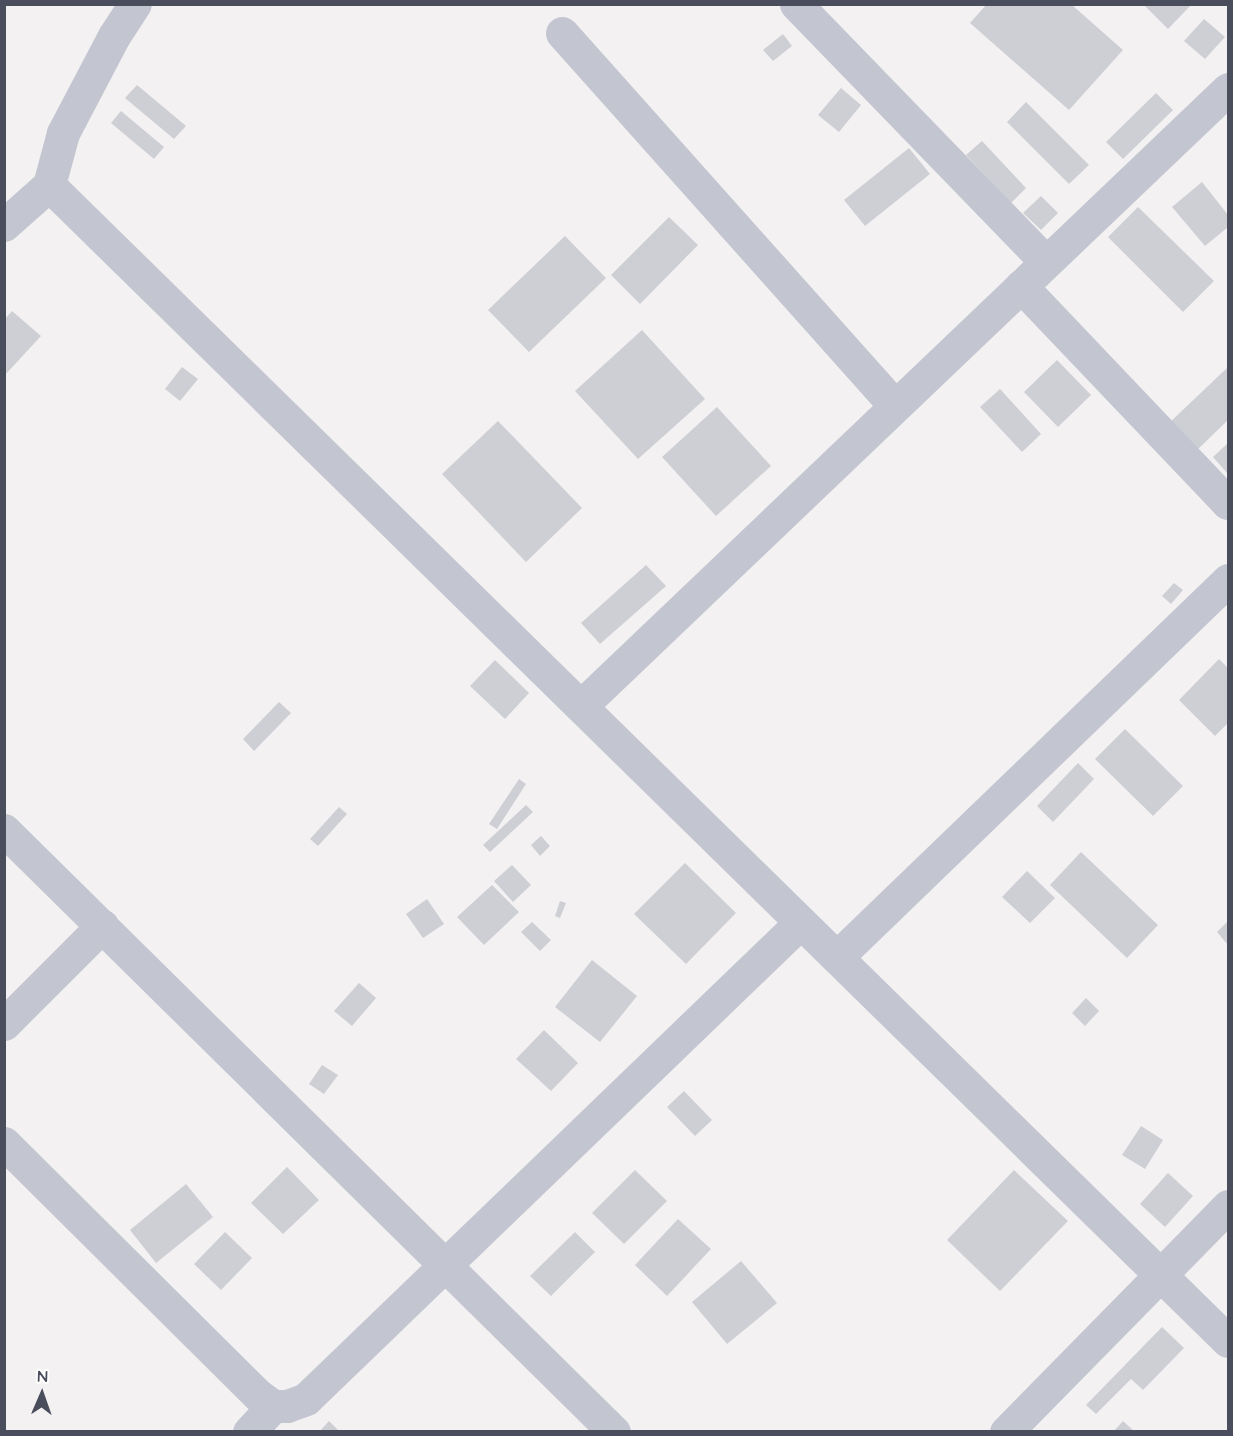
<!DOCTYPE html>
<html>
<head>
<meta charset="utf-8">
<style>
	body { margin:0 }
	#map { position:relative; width:1233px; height:1436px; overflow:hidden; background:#f3f1f1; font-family:Quicksand,sans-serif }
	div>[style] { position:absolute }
	.building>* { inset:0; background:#cecfd5 }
	.minor>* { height:33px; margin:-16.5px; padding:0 16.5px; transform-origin:16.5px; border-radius:16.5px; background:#c3c6d1 }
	span { translate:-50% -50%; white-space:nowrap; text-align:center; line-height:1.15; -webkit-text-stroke:5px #fff; paint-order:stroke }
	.frame { position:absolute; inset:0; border:6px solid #4a4e5c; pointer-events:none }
	.north { position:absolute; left:12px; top:1364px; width:60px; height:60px; -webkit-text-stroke:4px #fff; paint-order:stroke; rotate:2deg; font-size:16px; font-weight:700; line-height:24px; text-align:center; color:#4a4e5c }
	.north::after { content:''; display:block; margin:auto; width:21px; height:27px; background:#4a4e5c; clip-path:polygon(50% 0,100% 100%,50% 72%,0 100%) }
</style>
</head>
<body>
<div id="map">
	<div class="building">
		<i style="clip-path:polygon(1143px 4px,1192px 4px,1168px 29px)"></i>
		<i style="clip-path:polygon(986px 5px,1072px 5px,1123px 50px,1069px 110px,970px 23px)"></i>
		<i style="clip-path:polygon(1204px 19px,1225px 37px,1205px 59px,1184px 41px)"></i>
		<i style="clip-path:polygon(783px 34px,792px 46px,773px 61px,763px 50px)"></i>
		<i style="clip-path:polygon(137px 85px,186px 126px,174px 139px,125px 98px)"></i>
		<i style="clip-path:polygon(841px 88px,861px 105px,839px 132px,818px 115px)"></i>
		<i style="clip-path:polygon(1156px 93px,1173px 110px,1123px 159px,1106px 142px)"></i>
		<i style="clip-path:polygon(1026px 102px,1089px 165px,1069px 184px,1007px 122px)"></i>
		<i style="clip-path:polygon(121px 111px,164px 147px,154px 159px,111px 123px)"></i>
		<i style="clip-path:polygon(982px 141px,1026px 188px,1011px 203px,966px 155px)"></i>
		<i style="clip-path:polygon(909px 148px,930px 174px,865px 226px,844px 200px)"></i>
		<i style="clip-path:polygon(1202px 182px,1228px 215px,1228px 227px,1205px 246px,1172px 207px)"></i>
		<i style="clip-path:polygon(1041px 196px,1058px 213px,1041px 230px,1023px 213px)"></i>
		<i style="clip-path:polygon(1138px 207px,1214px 281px,1183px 312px,1108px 237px)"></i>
		<i style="clip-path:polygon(669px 217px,698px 245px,640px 304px,611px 275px)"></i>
		<i style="clip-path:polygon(565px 236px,606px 278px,529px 352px,488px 310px)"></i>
		<i style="clip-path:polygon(12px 311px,41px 336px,4px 376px,4px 320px)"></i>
		<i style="clip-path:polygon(642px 330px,705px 399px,638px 459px,575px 391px)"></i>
		<i style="clip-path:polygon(1057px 360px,1091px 395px,1058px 427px,1024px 392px)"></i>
		<i style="clip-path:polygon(182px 367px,198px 379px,180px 401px,165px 389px)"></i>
		<i style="clip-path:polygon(1228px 367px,1228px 420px,1194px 453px,1167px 425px)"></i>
		<i style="clip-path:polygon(1000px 389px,1041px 434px,1022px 452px,980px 407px)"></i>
		<i style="clip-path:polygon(717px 407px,771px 466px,716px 516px,662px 457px)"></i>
		<i style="clip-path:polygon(498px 421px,582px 508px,526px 562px,442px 474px)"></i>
		<i style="clip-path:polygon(1228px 443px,1228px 474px,1213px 457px)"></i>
		<i style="clip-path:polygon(646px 565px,666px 586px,600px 644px,581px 623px)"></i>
		<i style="clip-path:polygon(1174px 583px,1183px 590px,1171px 604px,1162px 596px)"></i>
		<i style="clip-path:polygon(1219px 659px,1228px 668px,1228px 723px,1215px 736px,1179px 700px)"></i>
		<i style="clip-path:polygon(495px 660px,529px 693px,505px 719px,470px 686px)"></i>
		<i style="clip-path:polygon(279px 702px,291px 713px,254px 751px,243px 739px)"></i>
		<i style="clip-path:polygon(1125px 729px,1183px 786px,1153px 816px,1095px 759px)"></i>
		<i style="clip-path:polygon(1078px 763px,1094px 779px,1053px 822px,1037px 806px)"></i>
		<i style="clip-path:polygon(519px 779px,526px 784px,497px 829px,489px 824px)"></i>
		<i style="clip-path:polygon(526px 805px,533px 812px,490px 852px,483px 845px)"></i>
		<i style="clip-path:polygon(339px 807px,347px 814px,318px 846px,310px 839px)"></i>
		<i style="clip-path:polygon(541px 836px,550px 846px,540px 856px,531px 845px)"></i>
		<i style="clip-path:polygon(1081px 852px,1158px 925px,1127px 958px,1050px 885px)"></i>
		<i style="clip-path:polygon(685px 863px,736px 913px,686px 964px,634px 914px)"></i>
		<i style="clip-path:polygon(512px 865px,531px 885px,513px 902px,494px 881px)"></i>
		<i style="clip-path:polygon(1027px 871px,1055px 898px,1030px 923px,1002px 897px)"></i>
		<i style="clip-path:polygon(492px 885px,519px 912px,484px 945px,457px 917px)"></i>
		<i style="clip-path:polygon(427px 899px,444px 924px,423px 938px,406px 914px)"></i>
		<i style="clip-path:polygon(560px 901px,566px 903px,560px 918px,555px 916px)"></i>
		<i style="clip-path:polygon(1228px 921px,1228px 945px,1217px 932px)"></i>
		<i style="clip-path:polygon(532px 922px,551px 940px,540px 951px,521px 932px)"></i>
		<i style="clip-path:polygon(592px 960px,637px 996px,600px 1042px,555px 1007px)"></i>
		<i style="clip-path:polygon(359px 983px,376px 998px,352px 1026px,334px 1011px)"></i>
		<i style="clip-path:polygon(1086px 998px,1099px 1011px,1085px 1026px,1072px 1013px)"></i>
		<i style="clip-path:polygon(544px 1030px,578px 1063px,551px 1091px,516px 1059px)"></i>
		<i style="clip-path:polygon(322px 1065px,338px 1075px,324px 1094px,309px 1084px)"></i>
		<i style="clip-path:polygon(684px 1091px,712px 1120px,695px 1136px,667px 1107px)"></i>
		<i style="clip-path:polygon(1141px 1126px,1163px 1140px,1145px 1169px,1122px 1155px)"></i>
		<i style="clip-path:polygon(287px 1167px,319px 1200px,283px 1234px,251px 1203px)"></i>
		<i style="clip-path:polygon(635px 1170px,667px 1201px,624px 1244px,592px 1213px)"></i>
		<i style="clip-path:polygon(1014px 1170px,1068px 1221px,1000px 1291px,947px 1240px)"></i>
		<i style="clip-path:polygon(1168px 1173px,1193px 1196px,1165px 1227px,1140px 1204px)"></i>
		<i style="clip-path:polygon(186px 1184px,213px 1217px,156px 1263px,130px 1230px)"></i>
		<i style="clip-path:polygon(678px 1219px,711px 1249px,667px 1296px,635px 1265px)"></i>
		<i style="clip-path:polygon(225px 1232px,252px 1258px,221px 1290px,194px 1264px)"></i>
		<i style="clip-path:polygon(575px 1232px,595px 1252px,551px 1296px,530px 1276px)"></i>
		<i style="clip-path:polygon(741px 1261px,777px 1303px,727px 1344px,692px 1302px)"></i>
		<i style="clip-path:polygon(1162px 1327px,1184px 1348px,1143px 1390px,1131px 1379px,1096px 1414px,1086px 1405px)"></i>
		<i style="clip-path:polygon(329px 1421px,340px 1432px,319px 1432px)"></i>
		<i style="clip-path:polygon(1123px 1421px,1135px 1432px,1113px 1432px)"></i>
	</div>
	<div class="minor">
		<i style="left:796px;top:4px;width:359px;rotate:45.9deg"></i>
		<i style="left:562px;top:33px;width:500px;rotate:48.24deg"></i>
		<i style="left:49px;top:185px;width:1651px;rotate:44.44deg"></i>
		<i style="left:4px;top:225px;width:60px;rotate:-41.6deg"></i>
		<i style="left:49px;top:185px;width:54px;rotate:-74.9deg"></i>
		<i style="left:63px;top:133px;width:110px;rotate:-62.3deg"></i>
		<i style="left:114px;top:36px;width:38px;rotate:-57deg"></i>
		<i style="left:1021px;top:286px;width:300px;rotate:46.4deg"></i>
		<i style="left:581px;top:706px;width:894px;rotate:-43.64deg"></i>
		<i style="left:4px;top:830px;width:857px;rotate:44.62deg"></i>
		<i style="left:837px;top:957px;width:543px;rotate:-43.96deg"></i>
		<i style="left:4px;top:1024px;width:139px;rotate:-45deg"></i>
		<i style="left:4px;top:1143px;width:358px;rotate:44.8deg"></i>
		<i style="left:258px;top:1395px;width:19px;rotate:36deg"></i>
		<i style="left:273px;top:1406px;width:14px"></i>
		<i style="left:287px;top:1406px;width:20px;rotate:-20deg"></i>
		<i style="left:306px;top:1399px;width:687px;rotate:-43.94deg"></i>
		<i style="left:249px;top:1432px;width:35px;rotate:-47deg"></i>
		<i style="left:1006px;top:1432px;width:317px;rotate:-45.5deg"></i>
	</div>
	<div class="frame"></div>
	<div class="north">N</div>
</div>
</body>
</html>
